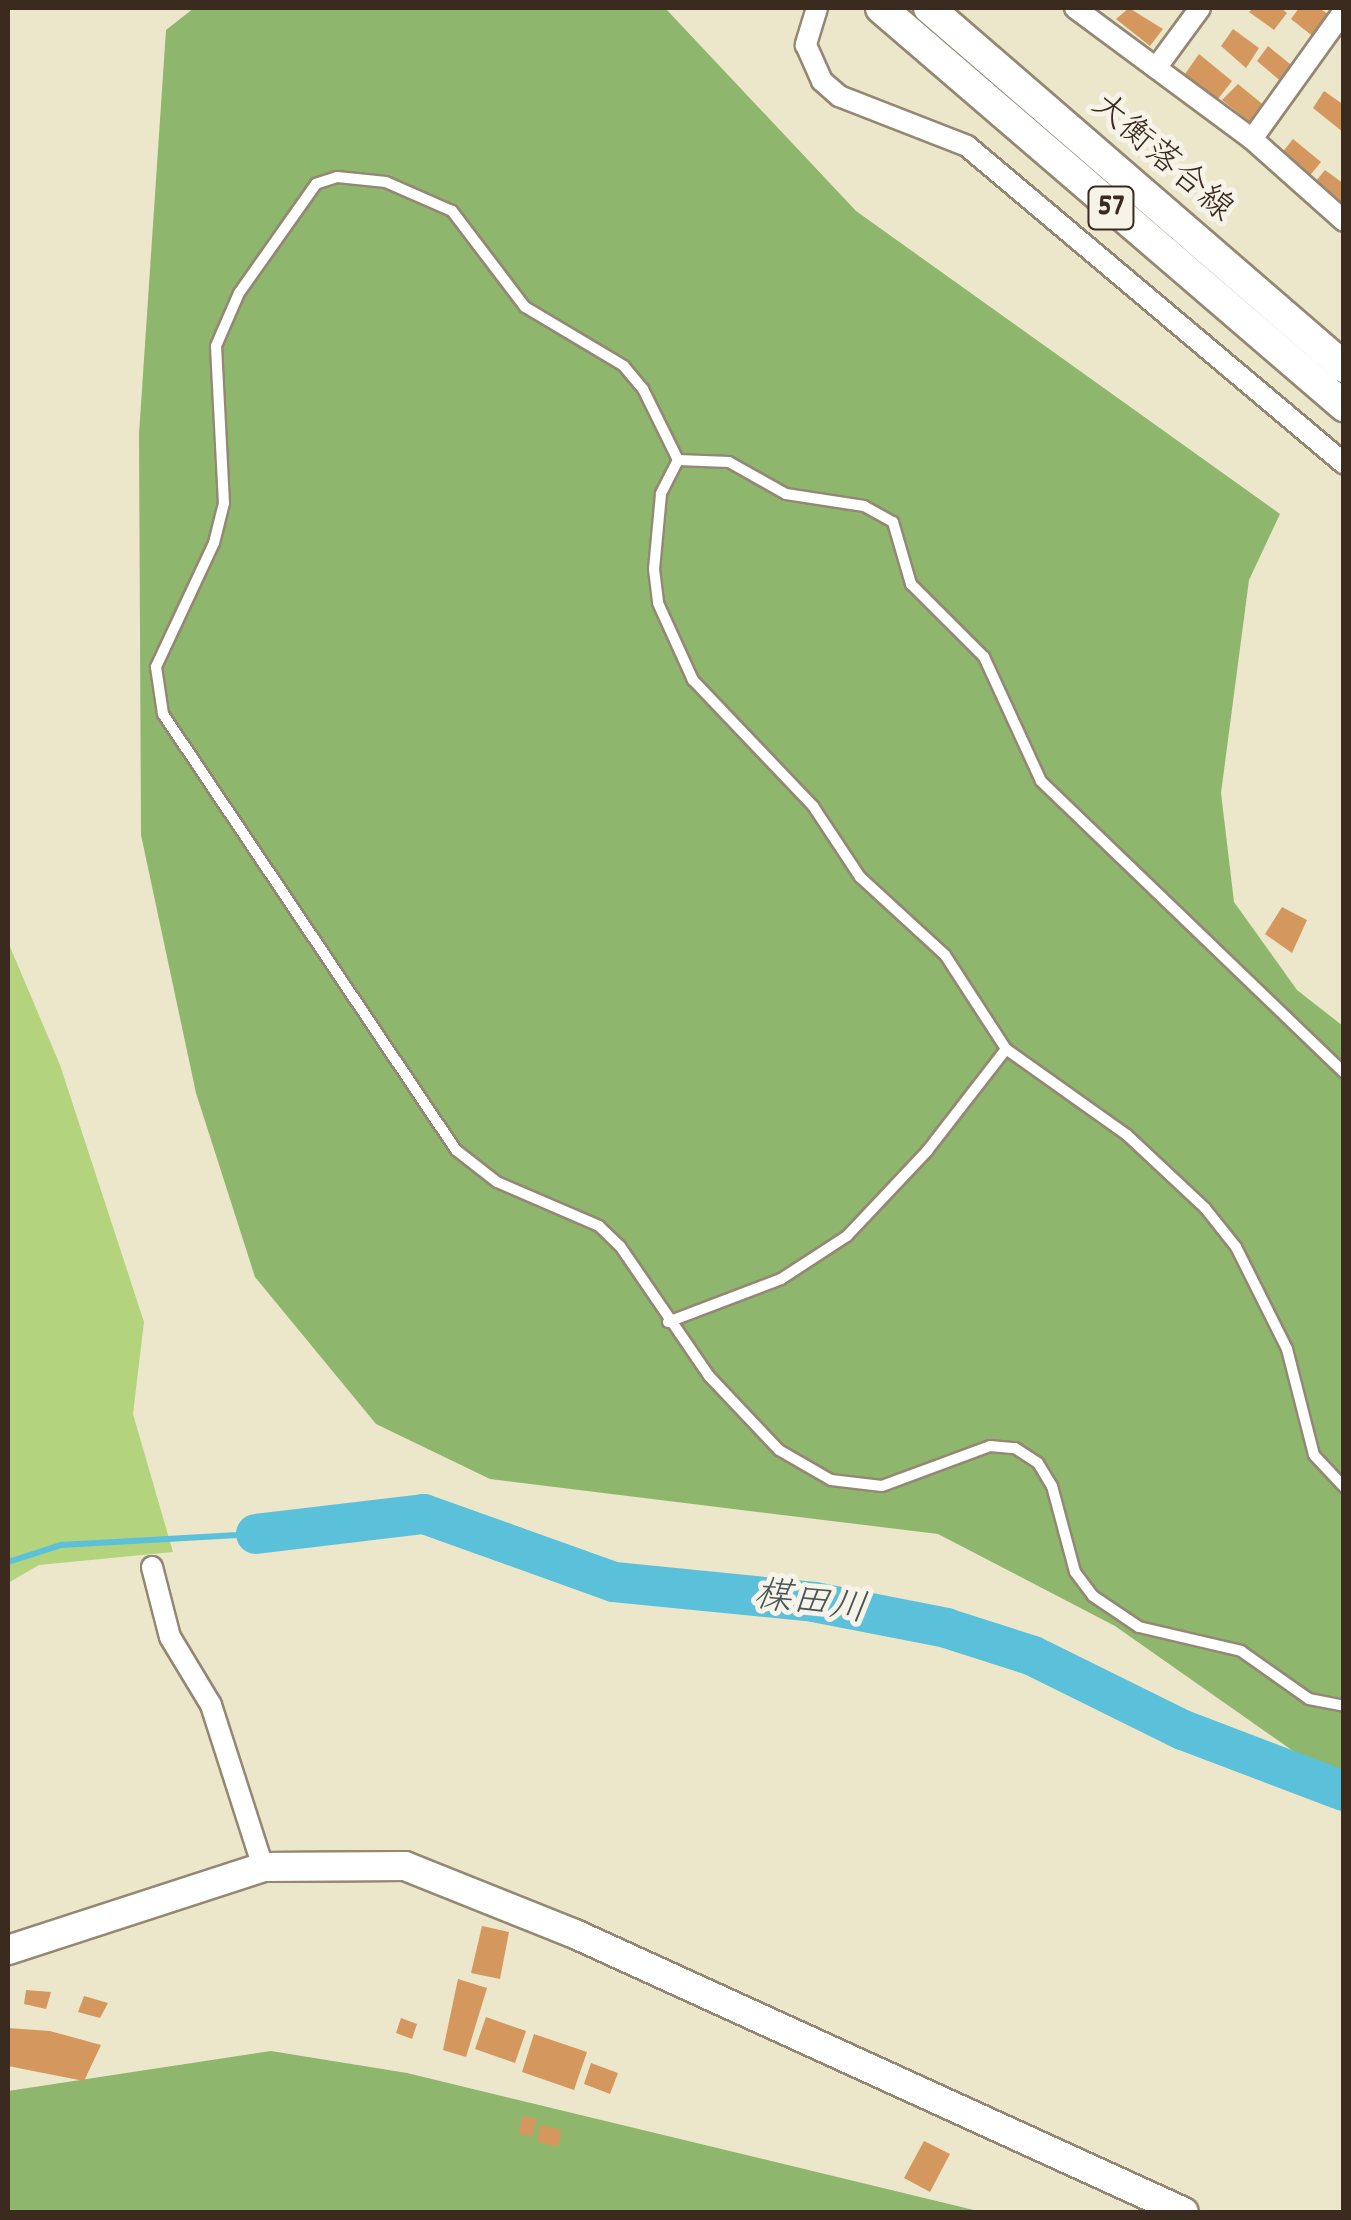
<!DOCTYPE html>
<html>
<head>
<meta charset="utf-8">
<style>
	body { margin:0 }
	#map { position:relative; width:1351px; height:2220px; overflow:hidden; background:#ece6ca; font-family:Dekko,"Klee One",sans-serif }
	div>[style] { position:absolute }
	.green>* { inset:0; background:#b3d47c }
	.forest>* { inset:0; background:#8eb66c }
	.stream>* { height:6px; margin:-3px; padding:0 3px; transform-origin:3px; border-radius:3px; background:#5bc0d9 }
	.river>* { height:40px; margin:-20px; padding:0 20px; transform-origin:20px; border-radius:20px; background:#5bc0d9 }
	.building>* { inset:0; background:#d4985f }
	.roads { filter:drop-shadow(2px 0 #948874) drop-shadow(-2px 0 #948874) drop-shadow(0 2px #948874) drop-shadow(0 -2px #948874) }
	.lane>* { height:10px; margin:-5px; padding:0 5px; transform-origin:5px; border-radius:5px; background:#fff }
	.street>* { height:20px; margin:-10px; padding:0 10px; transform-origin:10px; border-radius:10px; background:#fff }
	.secondary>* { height:28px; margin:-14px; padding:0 14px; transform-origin:14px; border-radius:14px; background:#fff }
	.primary>* { height:30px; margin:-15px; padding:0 15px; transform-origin:15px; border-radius:15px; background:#fff }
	span { translate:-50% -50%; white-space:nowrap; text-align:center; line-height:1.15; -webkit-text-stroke:10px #f7f3e8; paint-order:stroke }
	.shield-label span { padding:2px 8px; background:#f7f3e8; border:2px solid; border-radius:8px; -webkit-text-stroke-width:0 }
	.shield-label { font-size:32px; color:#3b2a1e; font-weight:700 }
	.street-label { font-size:35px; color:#3b2a1e }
	.water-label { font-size:38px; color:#455756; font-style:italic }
	.frame { position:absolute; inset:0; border:10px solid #3b2a1e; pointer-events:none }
</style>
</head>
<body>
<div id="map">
	<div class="green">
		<i style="clip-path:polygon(8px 942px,60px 1065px,144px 1322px,133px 1414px,173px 1552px,39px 1565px,8px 1583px)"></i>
	</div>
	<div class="forest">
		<i style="clip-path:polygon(194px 8px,665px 8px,856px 211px,1280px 514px,1249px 580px,1221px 793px,1234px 902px,1297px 990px,1343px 1026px,1343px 1786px,1115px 1626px,938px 1534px,490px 1479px,376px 1424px,255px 1277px,196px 1093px,141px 835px,139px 434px,166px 30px)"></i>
		<i style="clip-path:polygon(271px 2051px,407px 2073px,982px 2212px,8px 2212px,8px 2091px)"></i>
	</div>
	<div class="stream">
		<i style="left:8px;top:1562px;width:56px;rotate:-17.8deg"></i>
		<i style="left:61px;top:1545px;width:195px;rotate:-3.2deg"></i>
	</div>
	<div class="river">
		<i style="left:256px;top:1534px;width:169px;rotate:-6.8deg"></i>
		<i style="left:424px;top:1514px;width:202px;rotate:19.7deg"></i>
		<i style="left:614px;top:1582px;width:201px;rotate:5.7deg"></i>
		<i style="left:814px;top:1602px;width:135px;rotate:11.1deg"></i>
		<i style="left:946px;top:1628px;width:91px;rotate:17.8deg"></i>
		<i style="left:1033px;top:1656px;width:167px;rotate:26.3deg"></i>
		<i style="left:1183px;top:1730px;width:172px;rotate:20.8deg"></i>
	</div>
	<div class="building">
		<i style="clip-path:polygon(1129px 8px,1163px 29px,1150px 46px,1116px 19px)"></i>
		<i style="clip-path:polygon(1253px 8px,1281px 8px,1287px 13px,1274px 30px,1249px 12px)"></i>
		<i style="clip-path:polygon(1299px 8px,1319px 8px,1331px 16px,1315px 38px,1291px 19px)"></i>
		<i style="clip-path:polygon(1233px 29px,1259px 48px,1246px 68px,1221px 46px)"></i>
		<i style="clip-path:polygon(1268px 46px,1295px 68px,1284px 84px,1257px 61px)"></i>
		<i style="clip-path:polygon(1199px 54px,1232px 81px,1218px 99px,1185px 74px)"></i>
		<i style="clip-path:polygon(1238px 84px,1266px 107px,1252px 124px,1222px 100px)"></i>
		<i style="clip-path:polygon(1324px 91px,1344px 105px,1344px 133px,1313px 108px)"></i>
		<i style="clip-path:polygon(1293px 139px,1321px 162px,1307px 179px,1281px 154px)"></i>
		<i style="clip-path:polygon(1325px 170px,1344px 184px,1344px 211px,1312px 186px)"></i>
		<i style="clip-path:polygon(1282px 907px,1307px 920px,1292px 953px,1265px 934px)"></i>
		<i style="clip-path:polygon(482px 1926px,509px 1932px,500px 1979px,471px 1973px)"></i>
		<i style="clip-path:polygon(458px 1979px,487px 1988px,466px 2057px,443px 2050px)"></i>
		<i style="clip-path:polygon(26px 1990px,51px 1992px,46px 2009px,24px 2004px)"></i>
		<i style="clip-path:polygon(84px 1996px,108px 2003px,100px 2018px,78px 2012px)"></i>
		<i style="clip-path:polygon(486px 2017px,526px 2031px,515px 2063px,475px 2049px)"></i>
		<i style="clip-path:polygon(401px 2018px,417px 2024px,412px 2039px,396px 2033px)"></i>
		<i style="clip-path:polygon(8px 2028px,50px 2031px,101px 2045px,84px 2081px,8px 2066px)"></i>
		<i style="clip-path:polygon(534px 2034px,587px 2052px,574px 2090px,522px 2072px)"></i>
		<i style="clip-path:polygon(591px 2063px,618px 2073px,610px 2094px,584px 2084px)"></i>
		<i style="clip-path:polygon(523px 2116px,537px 2119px,532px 2137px,518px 2133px)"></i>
		<i style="clip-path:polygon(540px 2125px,562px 2130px,558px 2147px,537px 2142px)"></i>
		<i style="clip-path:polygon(924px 2141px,950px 2154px,930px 2192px,904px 2178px)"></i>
	</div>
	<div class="roads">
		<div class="lane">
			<i style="left:678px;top:460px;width:79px;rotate:-116.2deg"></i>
			<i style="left:643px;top:389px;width:30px;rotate:-130deg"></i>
			<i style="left:624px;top:366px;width:115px;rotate:-149.2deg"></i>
			<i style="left:525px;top:307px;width:121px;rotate:-127.2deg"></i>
			<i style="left:452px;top:211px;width:72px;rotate:-156.3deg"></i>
			<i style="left:386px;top:182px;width:49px;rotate:-174.2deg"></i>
			<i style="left:337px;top:177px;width:22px;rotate:162deg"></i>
			<i style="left:316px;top:184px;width:133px;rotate:125.2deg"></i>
			<i style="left:239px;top:293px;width:58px;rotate:113.5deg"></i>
			<i style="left:216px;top:346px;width:157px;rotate:87.1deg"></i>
			<i style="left:224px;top:503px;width:41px;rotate:104deg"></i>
			<i style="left:214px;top:543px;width:137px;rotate:115.1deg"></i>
			<i style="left:156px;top:667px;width:48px;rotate:81.5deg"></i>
			<i style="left:163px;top:714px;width:525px;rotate:56.1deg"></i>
			<i style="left:456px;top:1150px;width:52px;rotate:38deg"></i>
			<i style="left:497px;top:1182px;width:111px;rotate:23.3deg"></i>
			<i style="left:599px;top:1226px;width:29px;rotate:44deg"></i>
			<i style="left:620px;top:1246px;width:158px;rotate:55.6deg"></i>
			<i style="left:709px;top:1376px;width:102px;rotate:46.6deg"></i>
			<i style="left:779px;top:1450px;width:60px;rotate:30deg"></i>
			<i style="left:831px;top:1480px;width:51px;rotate:6.7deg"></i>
			<i style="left:882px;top:1486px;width:115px;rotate:-20.3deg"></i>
			<i style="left:990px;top:1446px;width:25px;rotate:5deg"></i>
			<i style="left:1015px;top:1448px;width:27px;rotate:33deg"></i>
			<i style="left:1038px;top:1463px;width:27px;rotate:59deg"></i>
			<i style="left:1052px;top:1486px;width:89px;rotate:75deg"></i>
			<i style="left:1075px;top:1572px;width:30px;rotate:53deg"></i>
			<i style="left:1093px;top:1596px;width:55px;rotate:34deg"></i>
			<i style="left:1139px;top:1627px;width:105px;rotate:13.2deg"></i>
			<i style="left:1241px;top:1651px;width:83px;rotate:35.2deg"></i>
			<i style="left:1309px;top:1699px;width:36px;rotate:11deg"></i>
			<i style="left:678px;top:460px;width:38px;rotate:117deg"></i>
			<i style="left:661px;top:494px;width:75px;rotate:95.3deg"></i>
			<i style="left:654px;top:569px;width:34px;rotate:83deg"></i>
			<i style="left:658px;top:603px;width:85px;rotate:65.6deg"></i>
			<i style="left:693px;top:680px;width:174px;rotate:46.4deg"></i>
			<i style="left:813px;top:806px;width:85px;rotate:56.5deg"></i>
			<i style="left:860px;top:877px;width:115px;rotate:42.5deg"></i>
			<i style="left:945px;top:955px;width:112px;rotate:57deg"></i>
			<i style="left:1006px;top:1049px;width:148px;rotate:35.4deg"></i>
			<i style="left:1127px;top:1135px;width:107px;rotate:43.1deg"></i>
			<i style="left:1205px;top:1208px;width:50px;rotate:51.5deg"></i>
			<i style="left:1236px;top:1247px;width:114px;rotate:63.4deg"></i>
			<i style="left:1287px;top:1349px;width:109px;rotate:75.7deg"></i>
			<i style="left:1314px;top:1455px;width:44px;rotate:46.8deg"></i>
			<i style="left:678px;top:460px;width:51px;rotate:2.2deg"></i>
			<i style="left:729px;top:462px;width:65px;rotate:29.3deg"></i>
			<i style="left:786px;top:494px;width:79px;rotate:8.7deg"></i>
			<i style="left:864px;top:506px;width:33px;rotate:29deg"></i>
			<i style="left:893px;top:522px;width:65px;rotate:73.8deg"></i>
			<i style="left:911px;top:584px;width:103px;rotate:45deg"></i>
			<i style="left:984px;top:657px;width:136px;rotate:65.3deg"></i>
			<i style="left:1041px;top:781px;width:421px;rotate:43.9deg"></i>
			<i style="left:668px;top:1322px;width:121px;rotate:-20.8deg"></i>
			<i style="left:781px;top:1279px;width:79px;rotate:-33.1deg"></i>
			<i style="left:847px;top:1236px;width:117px;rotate:-46.7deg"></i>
			<i style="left:927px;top:1151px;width:129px;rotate:-52.2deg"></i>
		</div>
		<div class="street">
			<i style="left:817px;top:8px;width:39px;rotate:107deg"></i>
			<i style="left:806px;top:45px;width:39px;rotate:66deg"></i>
			<i style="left:822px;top:81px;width:23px;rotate:41deg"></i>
			<i style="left:839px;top:96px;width:137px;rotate:21.3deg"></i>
			<i style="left:967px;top:146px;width:493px;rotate:40.1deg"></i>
			<i style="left:1075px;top:8px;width:220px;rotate:36.5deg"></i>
			<i style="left:1252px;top:139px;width:123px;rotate:41.7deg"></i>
			<i style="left:1156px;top:68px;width:74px;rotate:-53.7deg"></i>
			<i style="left:1252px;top:139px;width:158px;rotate:-54.3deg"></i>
			<i style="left:152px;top:1567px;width:72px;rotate:75.6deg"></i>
			<i style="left:170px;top:1637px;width:79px;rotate:58.9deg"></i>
			<i style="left:211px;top:1705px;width:170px;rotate:72.2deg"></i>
		</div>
		<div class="secondary">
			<i style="left:8px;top:1950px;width:268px;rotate:-18deg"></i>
			<i style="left:263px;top:1867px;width:142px;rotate:-0.4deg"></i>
			<i style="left:405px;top:1866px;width:183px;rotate:21.8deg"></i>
			<i style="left:575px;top:1934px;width:669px;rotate:24.54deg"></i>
		</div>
		<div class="primary">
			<i style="left:881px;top:8px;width:611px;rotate:40.68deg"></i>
			<i style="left:929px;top:8px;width:549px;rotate:40.86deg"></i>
		</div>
	</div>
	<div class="shield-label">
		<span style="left:1111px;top:208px">57</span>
	</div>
	<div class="street-label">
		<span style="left:1161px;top:159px;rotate:41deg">大衡落合線</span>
	</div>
	<div class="water-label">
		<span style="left:810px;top:1605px;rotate:8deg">楳田川</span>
	</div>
	<div class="frame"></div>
</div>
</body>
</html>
